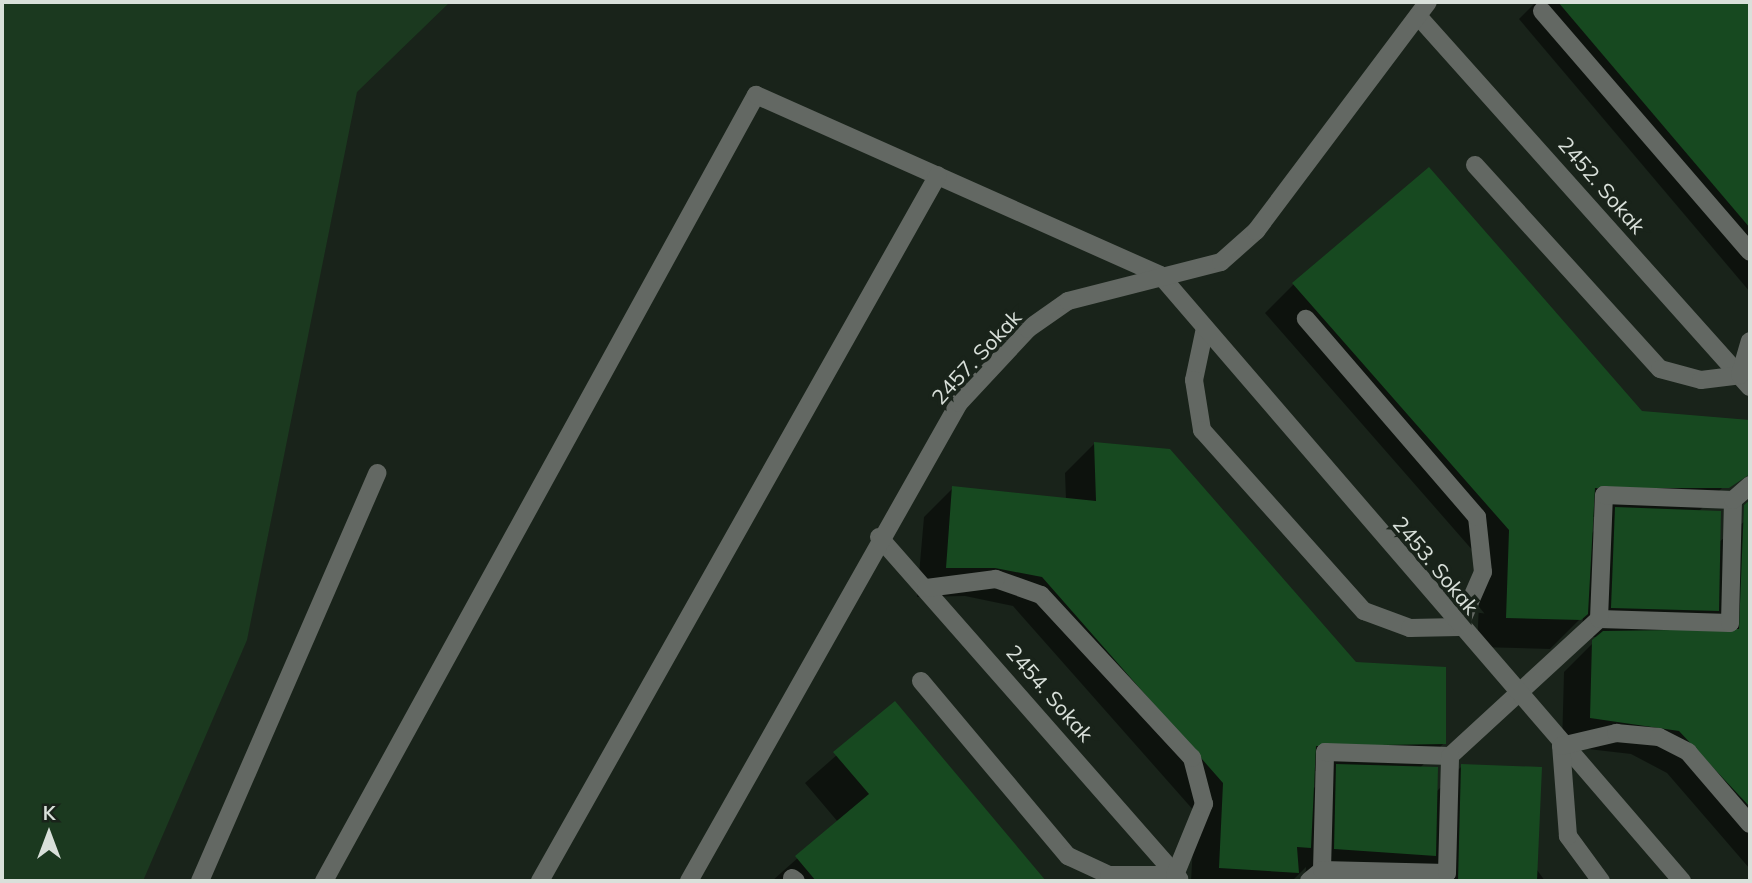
<!DOCTYPE html>
<html>
<head>
<meta charset="utf-8">
<style>
	body { margin:0 }
	#map { position:relative; width:1752px; height:883px; overflow:hidden; background:#19231a; font-family:Mulish,sans-serif }
	div>[style] { position:absolute }
	.green>* { inset:0; background:#1b391f }
	.shadow>* { inset:0; background:#0007 }
	.building>* { inset:0; background:#174920 }
	.minor>* { height:18px; margin:-9px; padding:0 9px; transform-origin:9px; border-radius:9px; background:#636863 }
	span { translate:-50% -50%; white-space:nowrap; text-align:center; line-height:1.15; -webkit-text-stroke:7px #19231a; paint-order:stroke }
	.street-label { font-size:21px; color:#d9e0da }
	.frame { position:absolute; inset:0; border:4px solid #d9e0da; pointer-events:none }
	.north { position:absolute; left:14px; top:799px; width:70px; height:70px; -webkit-text-stroke:5px #19231a; paint-order:stroke; rotate:0deg; font-size:19px; font-weight:700; line-height:28px; text-align:center; color:#d9e0da }
	.north::after { content:''; display:block; margin:auto; width:24px; height:32px; background:#d9e0da; clip-path:polygon(50% 0,100% 100%,50% 72%,0 100%) }
</style>
</head>
<body>
<div id="map">
	<div class="green">
		<i style="clip-path:polygon(2px 2px,450px 2px,357px 92px,247px 640px,143px 881px,2px 881px)"></i>
	</div>
	<div class="shadow">
		<i style="clip-path:polygon(1536px 2px,1750px 2px,1750px 292px,1519px 19px)"></i>
		<i style="clip-path:polygon(evenodd,1294px 284px,1641px 412px,1723px 487px,1698px 512px,1719px 542px,1750px 517px,1750px 869px,1667px 773px,1631px 754px,1562px 746px,1564px 672px,1599px 637px,1582px 637px,1583px 616px,1550px 649px,1477px 647px,1481px 560px,1265px 313px,1294px 284px,1591px 517px,1607px 517px,1591px 534px,1591px 517px)"></i>
		<i style="clip-path:polygon(evenodd,1094px 444px,1444px 743px,1420px 768px,1436px 792px,1462px 766px,1545px 881px,1430px 881px,1431px 864px,1414px 881px,1305px 881px,1306px 867px,1292px 881px,1191px 881px,1195px 812px,1013px 606px,965px 596px,917px 597px,924px 517px,953px 488px,1066px 500px,1065px 473px,1094px 444px,1315px 771px,1331px 771px,1314px 788px,1315px 771px)"></i>
		<i style="clip-path:polygon(895px 704px,1044px 881px,772px 881px,838px 822px,805px 783px)"></i>
	</div>
	<div class="building">
		<i style="clip-path:polygon(1558px 2px,1750px 2px,1750px 228px)"></i>
		<i style="clip-path:polygon(1429px 167px,1642px 411px,1750px 420px,1750px 474px,1729px 488px,1595px 488px,1588px 614px,1581px 620px,1506px 618px,1509px 530px,1292px 283px)"></i>
		<i style="clip-path:polygon(1094px 442px,1170px 449px,1356px 662px,1446px 667px,1446px 744px,1316px 746px,1311px 848px,1297px 847px,1299px 873px,1219px 868px,1223px 783px,1042px 577px,995px 568px,946px 568px,952px 486px,1096px 501px)"></i>
		<i style="clip-path:polygon(1750px 500px,1750px 807px,1679px 731px,1590px 718px,1592px 640px,1603px 631px,1739px 629px,1744px 505px)"></i>
		<i style="clip-path:polygon(1615px 507px,1721px 511px,1719px 611px,1611px 608px)"></i>
		<i style="clip-path:polygon(895px 701px,1046px 881px,816px 881px,795px 856px,869px 794px,833px 752px)"></i>
		<i style="clip-path:polygon(1336px 764px,1438px 767px,1436px 856px,1334px 849px)"></i>
		<i style="clip-path:polygon(1461px 764px,1542px 767px,1537px 881px,1458px 881px)"></i>
	</div>
	<div class="minor">
		<i style="left:1542px;top:11px;width:318px;rotate:49.2deg"></i>
		<i style="left:1418px;top:16px;width:498px;rotate:48.2deg"></i>
		<i style="left:1475px;top:165px;width:275px;rotate:47.8deg"></i>
		<i style="left:1660px;top:369px;width:42px;rotate:15deg"></i>
		<i style="left:1701px;top:380px;width:39px;rotate:-7deg"></i>
		<i style="left:1740px;top:375px;width:35px;rotate:-74deg"></i>
		<i style="left:1205px;top:328px;width:53px;rotate:101.9deg"></i>
		<i style="left:1194px;top:380px;width:51px;rotate:80.9deg"></i>
		<i style="left:1202px;top:430px;width:243px;rotate:48.2deg"></i>
		<i style="left:1364px;top:611px;width:49px;rotate:20.3deg"></i>
		<i style="left:1410px;top:628px;width:49px;rotate:-1.2deg"></i>
		<i style="left:1459px;top:627px;width:60px;rotate:-66.4deg"></i>
		<i style="left:1483px;top:572px;width:55px;rotate:-96.2deg"></i>
		<i style="left:1477px;top:517px;width:262px;rotate:-130.8deg"></i>
		<i style="left:879px;top:537px;width:455px;rotate:48.7deg"></i>
		<i style="left:1599px;top:619px;width:131px;rotate:1.7deg"></i>
		<i style="left:1730px;top:623px;width:123px;rotate:-88.6deg"></i>
		<i style="left:921px;top:681px;width:229px;rotate:50deg"></i>
		<i style="left:1068px;top:856px;width:45px;rotate:24.9deg"></i>
		<i style="left:1109px;top:875px;width:66px"></i>
		<i style="left:1175px;top:875px;width:77px;rotate:-67.8deg"></i>
		<i style="left:1204px;top:804px;width:48px;rotate:-104.6deg"></i>
		<i style="left:1192px;top:758px;width:222px;rotate:-132.8deg"></i>
		<i style="left:1041px;top:595px;width:48px;rotate:-160.4deg"></i>
		<i style="left:996px;top:579px;width:70px;rotate:172.6deg"></i>
		<i style="left:1322px;top:870px;width:118px;rotate:-88.5deg"></i>
		<i style="left:1325px;top:752px;width:125px;rotate:1.8deg"></i>
		<i style="left:1450px;top:756px;width:202px;rotate:-42.6deg"></i>
		<i style="left:1599px;top:619px;width:124px;rotate:-87.7deg"></i>
		<i style="left:1604px;top:495px;width:129px;rotate:2.2deg"></i>
		<i style="left:1733px;top:500px;width:23px;rotate:-41deg"></i>
		<i style="left:792px;top:878px;width:5px;rotate:37deg"></i>
		<i style="left:200px;top:881px;width:445px;rotate:-66.5deg"></i>
		<i style="left:324px;top:881px;width:897px;rotate:-61.21deg"></i>
		<i style="left:756px;top:95px;width:442px;rotate:24deg"></i>
		<i style="left:1160px;top:275px;width:800px;rotate:49.26deg"></i>
		<i style="left:540px;top:881px;width:810px;rotate:-60.59deg"></i>
		<i style="left:689px;top:881px;width:549px;rotate:-60.54deg"></i>
		<i style="left:959px;top:403px;width:101px;rotate:-47deg"></i>
		<i style="left:1028px;top:329px;width:49px;rotate:-35deg"></i>
		<i style="left:1068px;top:301px;width:158px;rotate:-14.3deg"></i>
		<i style="left:1221px;top:262px;width:47px;rotate:-41.5deg"></i>
		<i style="left:1256px;top:231px;width:286px;rotate:-53.1deg"></i>
		<i style="left:1309px;top:881px;width:17px;rotate:-40deg"></i>
		<i style="left:1322px;top:870px;width:125px;rotate:1.4deg"></i>
		<i style="left:1447px;top:873px;width:117px;rotate:-88.5deg"></i>
		<i style="left:1601px;top:881px;width:56px;rotate:-126.3deg"></i>
		<i style="left:1568px;top:836px;width:90px;rotate:-94.4deg"></i>
		<i style="left:1561px;top:746px;width:57px;rotate:-13.3deg"></i>
		<i style="left:1616px;top:733px;width:43px;rotate:5.3deg"></i>
		<i style="left:1659px;top:737px;width:33px;rotate:27deg"></i>
		<i style="left:1688px;top:752px;width:95px;rotate:49.3deg"></i>
	</div>
	<div class="street-label">
		<span style="left:1602px;top:185px;rotate:49deg">2452. Sokak</span>
		<span style="left:976px;top:357px;rotate:-47deg">2457. Sokak</span>
		<span style="left:1436px;top:565px;rotate:50deg">2453. Sokak</span>
		<span style="left:1050px;top:693px;rotate:49deg">2454. Sokak</span>
	</div>
	<div class="frame"></div>
	<div class="north">K</div>
</div>
</body>
</html>
